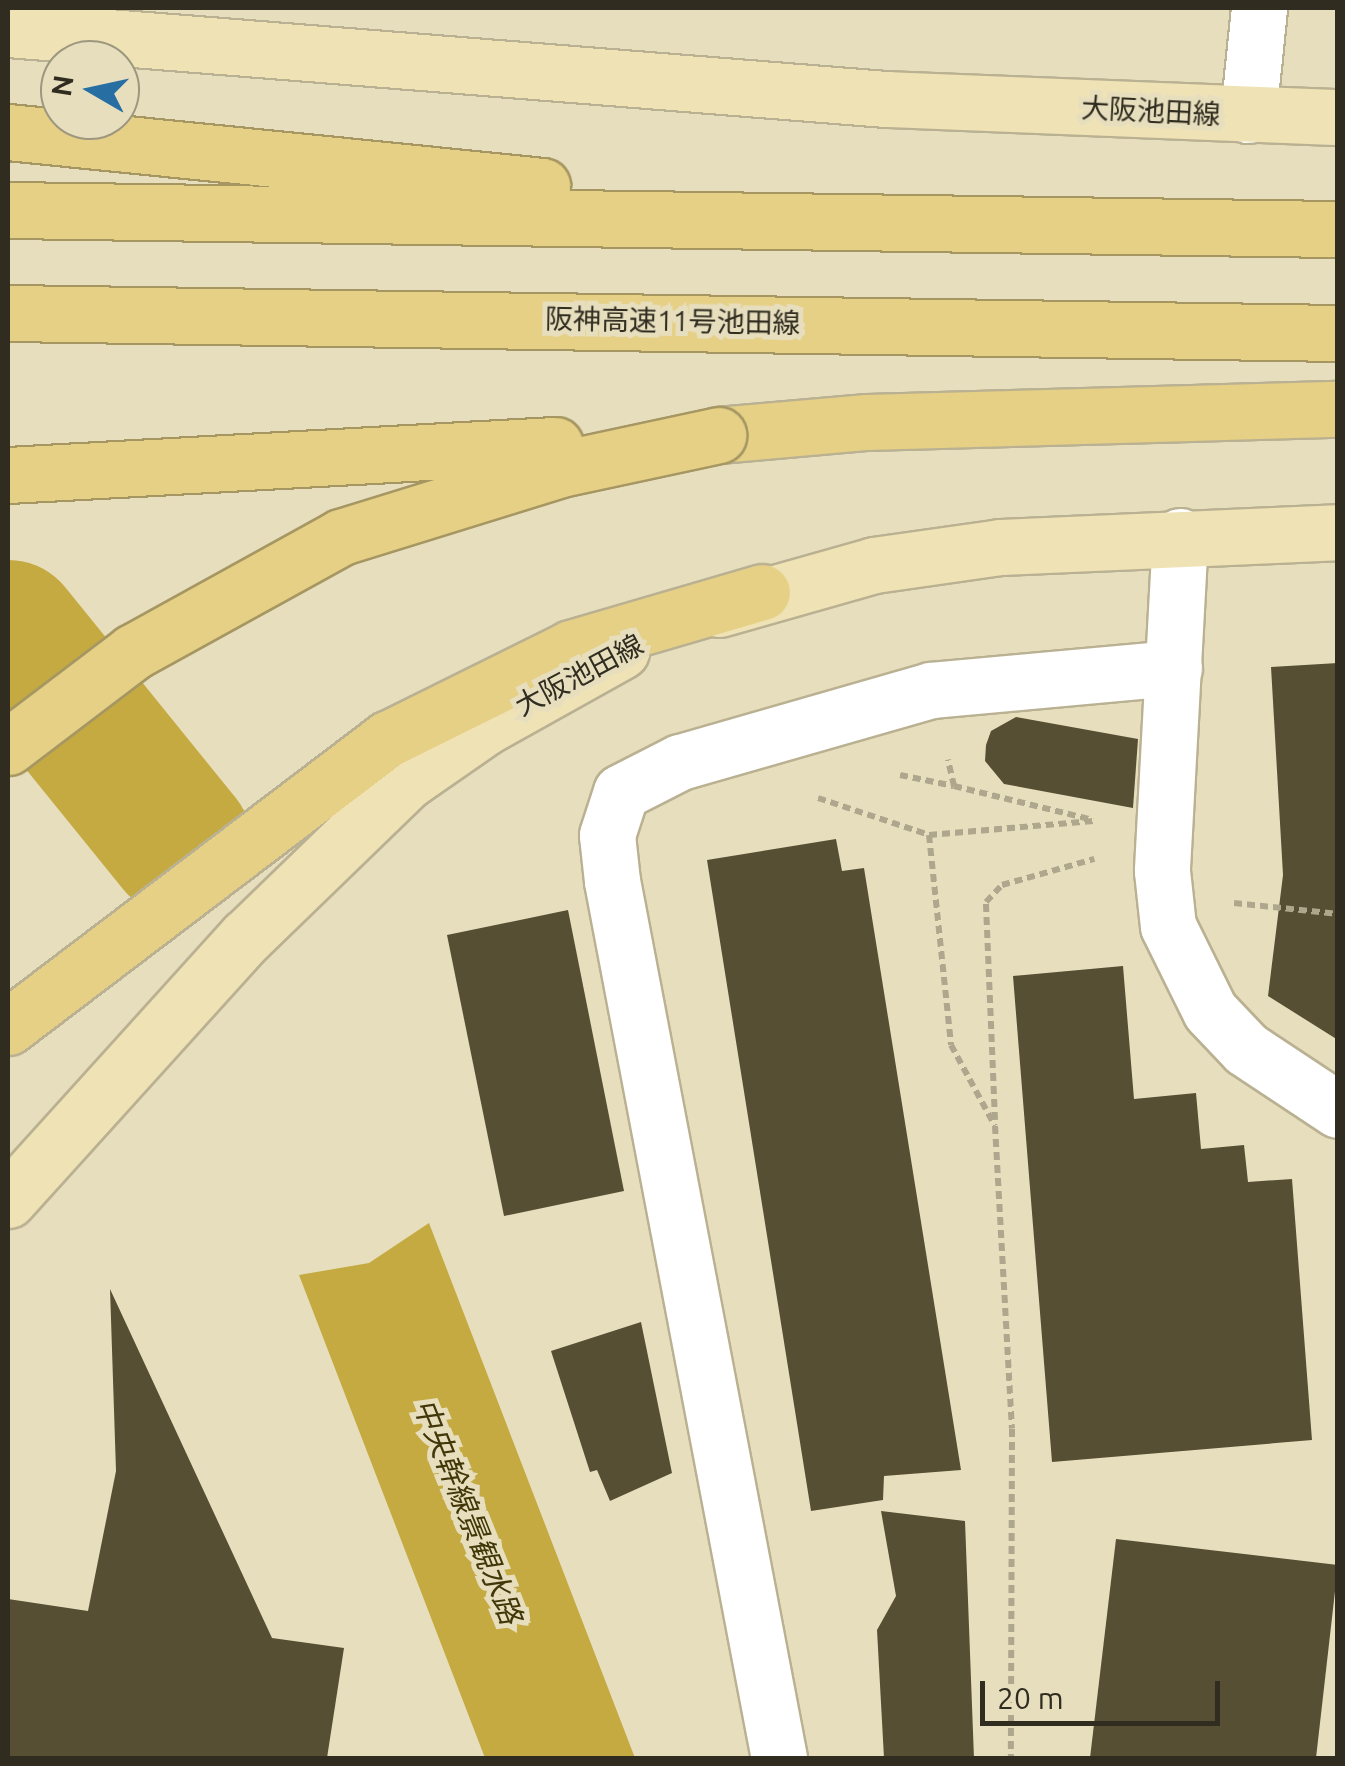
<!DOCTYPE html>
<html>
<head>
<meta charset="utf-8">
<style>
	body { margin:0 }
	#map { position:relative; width:1345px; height:1766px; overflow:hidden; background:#e7debe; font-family:Ubuntu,"Noto Sans JP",sans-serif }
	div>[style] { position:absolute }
	.forest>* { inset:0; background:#c5aa41 }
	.river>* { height:145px; margin:-72.5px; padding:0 72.5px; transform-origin:72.5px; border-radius:72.5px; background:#c5aa41 }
	.building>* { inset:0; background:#574f33 }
	.path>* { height:6px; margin-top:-3px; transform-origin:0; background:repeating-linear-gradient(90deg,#afa78d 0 8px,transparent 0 13px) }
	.roads { filter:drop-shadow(2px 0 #bab192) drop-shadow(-2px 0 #bab192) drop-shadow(0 2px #bab192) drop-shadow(0 -2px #bab192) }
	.minor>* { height:55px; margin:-27.5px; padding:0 27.5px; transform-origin:27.5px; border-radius:27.5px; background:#fff }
	.primary>* { height:55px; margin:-27.5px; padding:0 27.5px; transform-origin:27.5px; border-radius:27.5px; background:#efe3b6 }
	.motorway>* { height:55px; margin:-27.5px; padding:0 27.5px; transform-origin:27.5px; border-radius:27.5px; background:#e5d086 }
	.bridges { filter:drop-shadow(2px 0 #a69762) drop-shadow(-2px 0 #a69762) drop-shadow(0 2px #a69762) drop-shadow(0 -2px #a69762) }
	.motorway-bridge>* { height:55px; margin:-27.5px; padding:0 27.5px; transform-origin:27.5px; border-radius:27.5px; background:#e5d086 }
	span { translate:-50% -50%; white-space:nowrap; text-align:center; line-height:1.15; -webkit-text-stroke:10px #e7debe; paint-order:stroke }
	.street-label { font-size:28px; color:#302d20 }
	.water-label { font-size:30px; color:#423709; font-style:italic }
	.frame { position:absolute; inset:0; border:10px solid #302d20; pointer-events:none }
	.north { position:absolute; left:40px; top:40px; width:100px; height:100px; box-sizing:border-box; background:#e7debe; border:2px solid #9e977f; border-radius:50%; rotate:279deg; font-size:28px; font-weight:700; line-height:40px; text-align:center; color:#302d20 }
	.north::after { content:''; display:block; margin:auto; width:35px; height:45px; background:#276ea2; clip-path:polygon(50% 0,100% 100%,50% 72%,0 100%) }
	.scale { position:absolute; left:980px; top:1681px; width:240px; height:45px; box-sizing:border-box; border:5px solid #302d20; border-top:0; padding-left:12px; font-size:30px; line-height:35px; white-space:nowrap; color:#302d20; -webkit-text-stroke:8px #e7debe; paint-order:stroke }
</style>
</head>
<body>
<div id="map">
	<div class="forest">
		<i style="clip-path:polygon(429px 1223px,635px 1758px,485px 1758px,299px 1275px,369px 1263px)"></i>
	</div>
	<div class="river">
		<i style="left:8px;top:632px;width:272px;rotate:51deg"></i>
	</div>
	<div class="building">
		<i style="clip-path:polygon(1338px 663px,1338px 1040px,1268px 996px,1283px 875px,1271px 667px)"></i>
		<i style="clip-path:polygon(1016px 717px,1138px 739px,1133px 808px,1004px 784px,985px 761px,986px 745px,991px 731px)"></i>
		<i style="clip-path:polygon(836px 839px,842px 871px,864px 868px,961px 1470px,884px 1476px,883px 1500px,811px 1511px,707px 860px)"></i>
		<i style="clip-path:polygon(568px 910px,624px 1191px,504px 1216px,447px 935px)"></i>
		<i style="clip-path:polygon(1123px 966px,1134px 1099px,1196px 1093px,1201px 1149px,1244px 1145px,1248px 1182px,1292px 1179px,1312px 1440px,1052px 1462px,1013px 976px)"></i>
		<i style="clip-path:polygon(110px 1289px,272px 1638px,344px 1648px,327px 1758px,8px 1758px,8px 1599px,88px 1611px,116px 1471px)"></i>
		<i style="clip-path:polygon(641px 1322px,672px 1473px,610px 1501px,597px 1470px,590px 1472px,551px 1351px)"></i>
		<i style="clip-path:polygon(881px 1511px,965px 1521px,974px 1758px,884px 1758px,877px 1630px,896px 1596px)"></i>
		<i style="clip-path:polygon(1116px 1539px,1338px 1565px,1316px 1758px,1090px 1758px)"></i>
	</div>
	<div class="path">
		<i style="left:900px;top:775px;width:55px;rotate:11.5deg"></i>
		<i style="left:954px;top:786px;width:27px;rotate:-103deg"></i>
		<i style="left:954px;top:786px;width:143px;rotate:13.7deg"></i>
		<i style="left:818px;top:798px;width:117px;rotate:18.4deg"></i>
		<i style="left:929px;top:835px;width:165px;rotate:-4.9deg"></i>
		<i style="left:929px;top:835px;width:211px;rotate:84deg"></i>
		<i style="left:951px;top:1045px;width:92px;rotate:61.5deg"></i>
		<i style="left:995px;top:1126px;width:303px;rotate:86.8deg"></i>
		<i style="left:1012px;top:1429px;width:329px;rotate:90.2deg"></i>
		<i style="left:1234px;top:903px;width:105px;rotate:6deg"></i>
		<i style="left:995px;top:1120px;width:218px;rotate:-92.4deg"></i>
		<i style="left:986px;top:902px;width:23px;rotate:-47deg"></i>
		<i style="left:1002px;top:885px;width:96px;rotate:-15.8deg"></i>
	</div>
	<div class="roads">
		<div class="minor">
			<i style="left:1248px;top:115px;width:108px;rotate:-84.1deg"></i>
			<i style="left:1180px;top:536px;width:335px;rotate:93.1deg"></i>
			<i style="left:1162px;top:871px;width:55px;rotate:83.8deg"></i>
			<i style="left:1168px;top:926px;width:95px;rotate:63.7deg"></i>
			<i style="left:1210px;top:1011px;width:52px;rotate:46.5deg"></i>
			<i style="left:1246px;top:1049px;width:110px;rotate:33.5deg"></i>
			<i style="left:779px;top:1758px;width:893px;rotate:-100.78deg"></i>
			<i style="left:612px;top:881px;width:46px;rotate:-96.2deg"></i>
			<i style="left:607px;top:835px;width:45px;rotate:-72deg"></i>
			<i style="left:621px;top:792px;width:66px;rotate:-27deg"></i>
			<i style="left:680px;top:762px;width:261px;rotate:-16deg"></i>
			<i style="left:931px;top:690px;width:244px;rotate:-5.2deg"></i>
		</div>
		<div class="primary">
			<i style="left:8px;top:29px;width:881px;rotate:4.56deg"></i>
			<i style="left:886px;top:99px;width:452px;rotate:2.3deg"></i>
			<i style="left:719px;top:609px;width:161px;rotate:-15.8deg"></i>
			<i style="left:874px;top:565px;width:127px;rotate:-8.1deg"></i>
			<i style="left:1000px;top:547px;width:338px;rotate:-2.5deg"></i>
			<i style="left:8px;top:1200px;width:355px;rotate:-47.9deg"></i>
			<i style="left:246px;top:937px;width:223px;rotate:-44.1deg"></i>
			<i style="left:406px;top:782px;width:96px;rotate:-34.8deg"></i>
			<i style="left:485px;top:727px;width:156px;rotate:-29.2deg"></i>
		</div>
		<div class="motorway">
			<i style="left:718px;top:435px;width:150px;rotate:-5deg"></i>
			<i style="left:867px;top:422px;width:471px;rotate:-1.6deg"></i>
			<i style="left:8px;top:1027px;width:477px;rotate:-37.2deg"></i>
			<i style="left:388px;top:739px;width:204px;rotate:-26.4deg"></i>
			<i style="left:571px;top:648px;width:199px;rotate:-16.3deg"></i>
		</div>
	</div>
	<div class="bridges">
		<div class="motorway-bridge">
			<i style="left:8px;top:132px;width:537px;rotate:5.77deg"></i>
			<i style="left:8px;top:210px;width:1330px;rotate:0.82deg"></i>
			<i style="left:8px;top:313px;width:1330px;rotate:0.86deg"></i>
			<i style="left:8px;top:475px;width:548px;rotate:-3.14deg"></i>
			<i style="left:8px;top:747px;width:157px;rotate:-37.2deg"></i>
			<i style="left:133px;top:652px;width:238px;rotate:-28.9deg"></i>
			<i style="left:341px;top:537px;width:229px;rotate:-17.2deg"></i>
			<i style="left:560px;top:469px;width:162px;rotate:-12.1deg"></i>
		</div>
	</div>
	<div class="street-label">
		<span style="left:1151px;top:111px;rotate:3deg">大阪池田線</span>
		<span style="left:673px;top:321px;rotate:1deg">阪神高速11号池田線</span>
		<span style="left:579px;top:675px;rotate:-28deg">大阪池田線</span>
	</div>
	<div class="water-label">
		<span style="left:468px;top:1511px;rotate:68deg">中央幹線景観水路</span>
	</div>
	<div class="frame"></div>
	<div class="north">N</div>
	<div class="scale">20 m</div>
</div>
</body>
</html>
